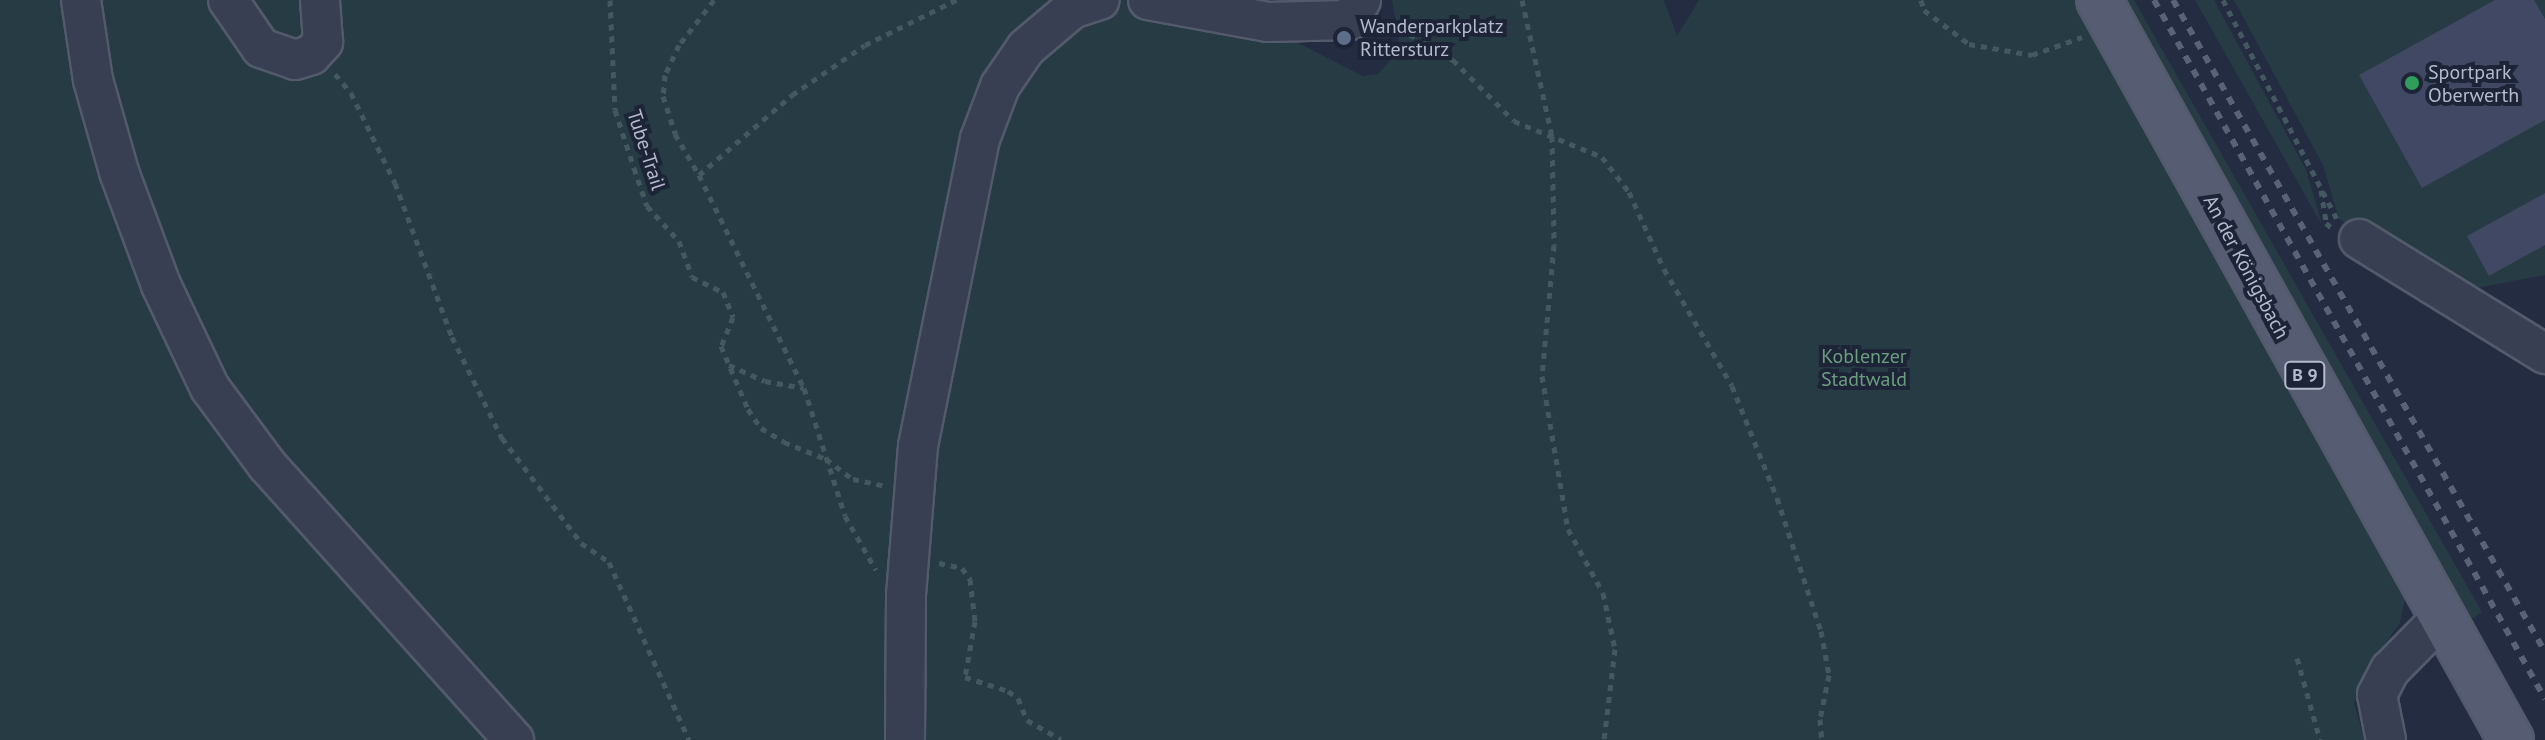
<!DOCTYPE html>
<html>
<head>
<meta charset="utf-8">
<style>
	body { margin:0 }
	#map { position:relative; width:2545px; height:740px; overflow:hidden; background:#242c42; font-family:"PT Sans",sans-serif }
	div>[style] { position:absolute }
	.green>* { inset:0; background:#263b43 }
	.building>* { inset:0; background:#404863 }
	.path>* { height:5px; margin-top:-2.5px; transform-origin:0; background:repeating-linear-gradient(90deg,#445860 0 6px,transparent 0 12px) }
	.roads { filter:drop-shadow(2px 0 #535a6c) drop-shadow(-2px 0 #535a6c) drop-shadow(0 2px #535a6c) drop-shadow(0 -2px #535a6c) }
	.minor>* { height:38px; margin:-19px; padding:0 19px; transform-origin:19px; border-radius:19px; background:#383f52 }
	.major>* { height:44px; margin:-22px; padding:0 22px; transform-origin:22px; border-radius:22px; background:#565d72 }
	.rail>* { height:6px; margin-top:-3px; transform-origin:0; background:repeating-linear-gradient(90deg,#5a6279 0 8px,transparent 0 16px) }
	.dots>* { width:22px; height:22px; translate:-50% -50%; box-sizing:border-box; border:4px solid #1d2437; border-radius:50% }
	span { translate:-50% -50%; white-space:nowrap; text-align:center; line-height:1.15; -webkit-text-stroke:8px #1d2437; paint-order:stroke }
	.shield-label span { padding:2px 6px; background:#1d2437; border:2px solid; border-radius:6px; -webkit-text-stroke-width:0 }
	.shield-label { font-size:18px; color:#b5bacc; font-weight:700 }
	.poi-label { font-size:20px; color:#b5bacc }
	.left { translate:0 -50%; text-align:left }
	.street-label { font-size:20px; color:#b5bacc }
	.park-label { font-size:20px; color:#6a9f7e }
</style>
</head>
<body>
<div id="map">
	<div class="green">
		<i style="clip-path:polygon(0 0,1300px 0,1286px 9px,1284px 36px,1363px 76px,1378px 74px,1394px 56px,1399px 40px,1392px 0,1664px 0,1677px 36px,1699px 0,2087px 0,2401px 568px,2405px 599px,2400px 623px,2366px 670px,2354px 703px,2365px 740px,0 740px)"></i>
		<i style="clip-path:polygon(2114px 0,2134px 0,2482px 612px,2466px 623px)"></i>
		<i style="clip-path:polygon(2195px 0,2214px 0,2306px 170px,2322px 225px)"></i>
		<i style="clip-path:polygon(2234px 0,2545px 0,2545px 275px,2460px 291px,2339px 219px,2323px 165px)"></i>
	</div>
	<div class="building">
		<i style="clip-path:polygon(2495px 0,2534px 0,2545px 19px,2545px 120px,2422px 188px,2359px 75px)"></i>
		<i style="clip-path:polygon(2545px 193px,2545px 245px,2489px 276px,2467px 236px)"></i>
	</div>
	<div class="path">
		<i style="left:610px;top:0;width:110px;rotate:87.4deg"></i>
		<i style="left:615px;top:110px;width:61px;rotate:71.9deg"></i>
		<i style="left:634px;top:168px;width:40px;rotate:71.1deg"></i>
		<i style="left:647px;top:206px;width:47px;rotate:47.6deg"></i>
		<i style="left:679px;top:241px;width:38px;rotate:70deg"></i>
		<i style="left:692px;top:277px;width:34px;rotate:26deg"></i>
		<i style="left:723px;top:292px;width:27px;rotate:68deg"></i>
		<i style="left:733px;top:317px;width:31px;rotate:112deg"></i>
		<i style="left:721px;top:346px;width:69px;rotate:66.8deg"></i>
		<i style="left:748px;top:409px;width:23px;rotate:56deg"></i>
		<i style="left:761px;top:428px;width:27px;rotate:31deg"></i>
		<i style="left:784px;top:442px;width:45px;rotate:22deg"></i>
		<i style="left:826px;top:459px;width:34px;rotate:37deg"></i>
		<i style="left:853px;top:479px;width:33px;rotate:12deg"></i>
		<i style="left:714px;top:0;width:57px;rotate:127.9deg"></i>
		<i style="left:679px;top:45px;width:33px;rotate:115deg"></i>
		<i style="left:665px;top:75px;width:21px;rotate:95deg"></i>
		<i style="left:663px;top:96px;width:40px;rotate:72deg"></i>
		<i style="left:675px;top:134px;width:48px;rotate:59.7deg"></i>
		<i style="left:699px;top:175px;width:123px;rotate:-40.7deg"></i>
		<i style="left:792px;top:95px;width:88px;rotate:-34.4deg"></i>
		<i style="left:865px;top:45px;width:102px;rotate:-26.3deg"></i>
		<i style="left:1522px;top:0;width:139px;rotate:77.6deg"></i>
		<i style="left:1552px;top:136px;width:109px;rotate:88.9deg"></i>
		<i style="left:1554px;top:245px;width:132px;rotate:95.2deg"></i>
		<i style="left:1542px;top:376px;width:155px;rotate:80.4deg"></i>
		<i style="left:1568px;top:529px;width:73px;rotate:61.3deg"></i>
		<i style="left:1603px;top:593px;width:57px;rotate:77.9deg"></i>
		<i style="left:1615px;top:649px;width:92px;rotate:96.9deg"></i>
		<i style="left:1921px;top:0;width:10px;rotate:73deg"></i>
		<i style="left:1924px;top:10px;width:56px;rotate:37.1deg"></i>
		<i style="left:1969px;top:44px;width:64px;rotate:9.9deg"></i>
		<i style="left:2032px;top:55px;width:53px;rotate:-19.8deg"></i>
		<i style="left:2223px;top:0;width:247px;rotate:62.5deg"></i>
		<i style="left:1380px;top:25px;width:19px;rotate:9deg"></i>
		<i style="left:1399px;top:28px;width:63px;rotate:30.7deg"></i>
		<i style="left:1453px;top:60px;width:86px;rotate:45deg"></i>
		<i style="left:1514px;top:121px;width:95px;rotate:22.2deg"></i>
		<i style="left:1602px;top:157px;width:44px;rotate:52.4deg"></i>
		<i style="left:1629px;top:192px;width:85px;rotate:65.6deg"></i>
		<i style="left:1664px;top:269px;width:135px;rotate:59.8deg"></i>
		<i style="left:1732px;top:386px;width:121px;rotate:68.1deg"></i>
		<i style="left:1777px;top:498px;width:140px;rotate:71.7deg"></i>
		<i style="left:1821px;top:631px;width:45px;rotate:79.7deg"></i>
		<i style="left:1829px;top:675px;width:45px;rotate:101.6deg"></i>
		<i style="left:1820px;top:719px;width:21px;rotate:85deg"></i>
		<i style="left:335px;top:74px;width:25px;rotate:50deg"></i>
		<i style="left:351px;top:93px;width:100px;rotate:63.9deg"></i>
		<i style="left:395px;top:183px;width:164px;rotate:69.7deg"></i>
		<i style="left:452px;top:337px;width:113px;rotate:63.7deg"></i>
		<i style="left:502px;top:438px;width:131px;rotate:53deg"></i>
		<i style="left:581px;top:543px;width:34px;rotate:34deg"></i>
		<i style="left:609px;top:562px;width:195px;rotate:65.8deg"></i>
		<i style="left:699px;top:175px;width:237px;rotate:63.8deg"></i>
		<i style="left:804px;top:388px;width:134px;rotate:72.2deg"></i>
		<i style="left:845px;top:516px;width:62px;rotate:60.1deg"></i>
		<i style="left:2321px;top:190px;width:33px;rotate:81deg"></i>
		<i style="left:2326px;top:223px;width:9px;rotate:41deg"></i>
		<i style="left:729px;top:365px;width:39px;rotate:24deg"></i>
		<i style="left:765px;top:381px;width:39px;rotate:10deg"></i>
		<i style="left:939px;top:563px;width:24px;rotate:12deg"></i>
		<i style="left:962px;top:568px;width:14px;rotate:54deg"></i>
		<i style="left:970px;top:579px;width:42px;rotate:83.2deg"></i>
		<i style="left:975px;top:621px;width:57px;rotate:100.1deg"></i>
		<i style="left:965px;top:677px;width:45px;rotate:18deg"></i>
		<i style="left:1008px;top:691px;width:12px;rotate:35deg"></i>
		<i style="left:1018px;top:698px;width:24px;rotate:68deg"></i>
		<i style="left:1027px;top:720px;width:39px;rotate:30deg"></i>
		<i style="left:2297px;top:658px;width:85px;rotate:74.3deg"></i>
	</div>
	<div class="roads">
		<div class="minor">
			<i style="left:81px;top:0;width:81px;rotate:81.5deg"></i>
			<i style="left:93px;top:80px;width:96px;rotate:74.2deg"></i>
			<i style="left:119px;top:172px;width:121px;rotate:69.6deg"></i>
			<i style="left:161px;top:285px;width:114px;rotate:64.6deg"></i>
			<i style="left:210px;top:388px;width:96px;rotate:53.5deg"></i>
			<i style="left:267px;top:465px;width:370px;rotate:48.1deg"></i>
			<i style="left:228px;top:0;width:58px;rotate:55.5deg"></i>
			<i style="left:261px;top:48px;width:36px;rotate:19deg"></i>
			<i style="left:295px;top:60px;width:17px;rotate:-17deg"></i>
			<i style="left:311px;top:55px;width:18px;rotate:-47deg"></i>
			<i style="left:323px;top:42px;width:42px;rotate:-94.1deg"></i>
			<i style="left:1148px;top:0;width:122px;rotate:10.4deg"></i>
			<i style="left:1268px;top:22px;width:82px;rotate:-1.4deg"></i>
			<i style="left:1350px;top:20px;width:23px;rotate:-61deg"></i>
			<i style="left:2359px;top:239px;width:219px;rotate:31.7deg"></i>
			<i style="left:905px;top:740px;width:145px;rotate:-89.6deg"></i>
			<i style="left:906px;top:595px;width:149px;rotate:-85.4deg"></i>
			<i style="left:918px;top:446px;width:313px;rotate:-78.6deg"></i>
			<i style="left:980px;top:139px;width:57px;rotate:-69.3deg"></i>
			<i style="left:1000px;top:86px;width:46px;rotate:-55.6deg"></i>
			<i style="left:1026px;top:48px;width:60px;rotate:-40.3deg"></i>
			<i style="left:1072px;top:9px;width:29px;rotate:-18deg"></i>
			<i style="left:2386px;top:740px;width:46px;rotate:-101.3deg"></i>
			<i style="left:2377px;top:695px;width:28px;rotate:-63deg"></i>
			<i style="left:2390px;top:670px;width:74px;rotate:-45.5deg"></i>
		</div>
		<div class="major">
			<i style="left:2099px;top:0;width:847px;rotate:60.89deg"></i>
		</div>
	</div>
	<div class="rail">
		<i style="left:2154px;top:0;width:801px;rotate:60.78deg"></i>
		<i style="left:2173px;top:0;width:751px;rotate:60.29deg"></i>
	</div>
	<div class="dots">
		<i style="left:1344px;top:38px;background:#5c6f8a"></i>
		<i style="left:2412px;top:83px;background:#2e9e5b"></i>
	</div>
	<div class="shield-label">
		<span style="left:2305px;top:375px">B 9</span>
	</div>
	<div class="poi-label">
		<span class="left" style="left:1360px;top:38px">Wanderparkplatz<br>Rittersturz</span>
		<span class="left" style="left:2428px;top:84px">Sportpark<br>Oberwerth</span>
	</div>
	<div class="street-label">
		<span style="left:646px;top:150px;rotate:72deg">Tube-Trail</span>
		<span style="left:2246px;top:267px;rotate:62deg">An der Königsbach</span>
	</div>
	<div class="park-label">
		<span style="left:1864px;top:368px">Koblenzer<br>Stadtwald</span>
	</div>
</div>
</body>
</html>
